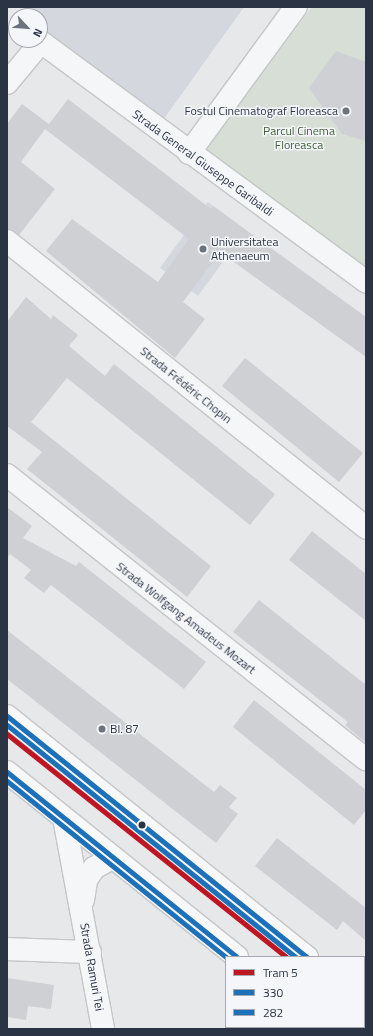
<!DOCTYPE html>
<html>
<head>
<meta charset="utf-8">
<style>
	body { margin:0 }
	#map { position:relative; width:373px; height:1036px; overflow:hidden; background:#e6e8ea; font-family:"Titillium Web",sans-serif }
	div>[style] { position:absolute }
	.built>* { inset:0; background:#d4d7dd }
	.green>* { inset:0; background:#d6ded6 }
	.building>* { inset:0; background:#ced0d3 }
	.roads { filter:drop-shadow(1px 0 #c4c6c8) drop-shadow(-1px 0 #c4c6c8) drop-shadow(0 1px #c4c6c8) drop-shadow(0 -1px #c4c6c8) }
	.minor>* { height:22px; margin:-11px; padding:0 11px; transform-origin:11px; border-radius:11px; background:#f5f6f7 }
	.tertiary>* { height:22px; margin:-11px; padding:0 11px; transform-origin:11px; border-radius:11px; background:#f5f6f7 }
	.primary>* { height:22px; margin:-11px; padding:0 11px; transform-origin:11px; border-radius:11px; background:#f8f8f8 }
	.bus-1>* { height:5px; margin:-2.5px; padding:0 2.5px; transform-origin:2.5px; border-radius:2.5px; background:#1d71b8 }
	.bus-2>* { height:5px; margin:-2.5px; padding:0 2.5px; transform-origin:2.5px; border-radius:2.5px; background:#1d71b8 }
	.tram-1>* { height:5px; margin:-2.5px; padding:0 2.5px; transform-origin:2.5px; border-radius:2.5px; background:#be1622 }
	.dots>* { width:11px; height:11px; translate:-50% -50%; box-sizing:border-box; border:2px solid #f4f6f9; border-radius:50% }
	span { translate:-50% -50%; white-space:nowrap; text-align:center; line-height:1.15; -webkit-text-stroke:3px #f4f6f9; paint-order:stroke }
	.poi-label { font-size:12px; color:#2b3445 }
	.right { translate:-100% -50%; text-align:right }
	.left { translate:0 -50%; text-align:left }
	.park-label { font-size:12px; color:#3f6138 }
	.street-label { font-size:12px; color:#2b3445 }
	.frame { position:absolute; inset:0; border:8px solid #2b3445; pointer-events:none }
	.legend { position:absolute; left:225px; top:956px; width:140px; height:72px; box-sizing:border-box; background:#f4f6f9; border:1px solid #a4a8b1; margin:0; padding:5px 7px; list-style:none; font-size:12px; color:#2b3445 }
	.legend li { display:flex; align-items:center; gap:8px; height:20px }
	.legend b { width:20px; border:1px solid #a4a8b1 }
	.north { position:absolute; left:8px; top:8px; width:40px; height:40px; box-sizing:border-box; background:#f4f6f9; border:1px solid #a4a8b1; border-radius:50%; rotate:116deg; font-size:11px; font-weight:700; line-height:16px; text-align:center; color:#2b3445 }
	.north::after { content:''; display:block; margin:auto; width:14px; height:18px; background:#6c737f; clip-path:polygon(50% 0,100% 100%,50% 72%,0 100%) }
</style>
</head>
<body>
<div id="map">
	<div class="built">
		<i style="clip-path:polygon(25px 7px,244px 7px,163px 120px,40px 26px,40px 16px,23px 13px)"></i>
		<i style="clip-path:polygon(208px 202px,246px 230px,198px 296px,160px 268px)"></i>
	</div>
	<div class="green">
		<i style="clip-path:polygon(312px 7px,366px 7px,366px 272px,205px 151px)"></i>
	</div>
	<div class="building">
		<i style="clip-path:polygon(336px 51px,366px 62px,366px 141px,342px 134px,309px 88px)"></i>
		<i style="clip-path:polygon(68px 99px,211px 209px,213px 206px,366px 317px,366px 357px,220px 252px,183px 302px,205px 319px,175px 358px,46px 251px,72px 219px,158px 282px,189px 239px,45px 129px,21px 162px,55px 189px,19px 235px,7px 229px,7px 124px,22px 104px,49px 124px)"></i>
		<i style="clip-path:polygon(26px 297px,51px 319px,53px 315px,78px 335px,69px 346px,105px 376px,114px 364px,275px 494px,250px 525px,67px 378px,31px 422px,211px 566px,187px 597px,27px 469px,42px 452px,7px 426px,7px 322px)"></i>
		<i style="clip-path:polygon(245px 358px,363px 453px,339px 482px,222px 386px)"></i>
		<i style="clip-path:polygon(7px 507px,32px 526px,23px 538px,76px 566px,79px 562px,206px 662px,184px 689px,51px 585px,44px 593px,24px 578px,31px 570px,10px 554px,7px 558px)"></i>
		<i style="clip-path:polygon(312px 531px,366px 574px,366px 621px,289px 560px)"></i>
		<i style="clip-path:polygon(259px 600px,366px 685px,366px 743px,345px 725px,348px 722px,233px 632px)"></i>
		<i style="clip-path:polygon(7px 630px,214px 792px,220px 785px,237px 798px,229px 807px,238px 814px,216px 843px,7px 679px)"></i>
		<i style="clip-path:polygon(254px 700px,366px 790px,366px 810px,354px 825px,233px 727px)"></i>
		<i style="clip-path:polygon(277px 838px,366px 908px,366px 941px,343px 921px,337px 930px,255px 866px)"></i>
		<i style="clip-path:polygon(7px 978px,54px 985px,51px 1009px,28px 1006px,26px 1020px,7px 1017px)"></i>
	</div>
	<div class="roads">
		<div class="minor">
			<i style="left:7px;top:83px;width:53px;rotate:-50.3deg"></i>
			<i style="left:41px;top:42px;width:404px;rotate:36.4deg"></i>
			<i style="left:189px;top:153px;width:181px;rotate:-53.8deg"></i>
			<i style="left:7px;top:241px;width:460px;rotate:38.6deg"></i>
			<i style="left:7px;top:475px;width:458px;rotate:38.4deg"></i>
			<i style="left:7px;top:949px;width:83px;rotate:2.1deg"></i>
		</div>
		<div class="tertiary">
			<i style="left:64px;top:818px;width:215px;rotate:79.5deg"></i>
			<i style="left:83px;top:900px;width:20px;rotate:-81deg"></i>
			<i style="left:86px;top:880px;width:14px;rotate:-56deg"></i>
			<i style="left:94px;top:868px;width:21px;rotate:-29deg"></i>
		</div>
		<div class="primary">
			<i style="left:7px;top:716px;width:385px;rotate:38.8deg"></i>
			<i style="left:7px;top:772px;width:295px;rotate:38.8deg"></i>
			<i style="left:364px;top:1003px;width:2px;rotate:27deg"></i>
			<i style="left:322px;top:1027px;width:3px;rotate:45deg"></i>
		</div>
	</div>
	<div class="bus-1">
		<i style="left:7px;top:716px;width:385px;rotate:38.8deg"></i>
		<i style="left:7px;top:772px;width:295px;rotate:38.8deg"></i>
	</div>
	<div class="bus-2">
		<i style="left:7px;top:725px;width:371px;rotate:38.8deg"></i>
		<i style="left:7px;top:781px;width:281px;rotate:38.8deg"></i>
	</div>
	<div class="tram-1">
		<i style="left:7px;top:734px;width:357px;rotate:38.6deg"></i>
	</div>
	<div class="dots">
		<i style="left:346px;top:111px;background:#6c737f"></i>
		<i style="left:203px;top:249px;background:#6c737f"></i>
		<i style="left:102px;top:729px;background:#6c737f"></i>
		<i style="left:142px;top:825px;background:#2b3445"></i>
	</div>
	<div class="poi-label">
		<span class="right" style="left:338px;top:111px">Fostul Cinematograf Floreasca</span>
		<span class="left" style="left:211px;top:249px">Universitatea<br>Athenaeum</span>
		<span class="left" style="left:110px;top:729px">Bl. 87</span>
	</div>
	<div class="park-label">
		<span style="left:299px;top:138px">Parcul Cinema<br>Floreasca</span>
	</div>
	<div class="street-label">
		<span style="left:203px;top:163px;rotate:36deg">Strada General Giuseppe Garibaldi</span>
		<span style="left:186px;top:385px;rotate:39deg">Strada Frédéric Chopin</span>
		<span style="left:186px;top:618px;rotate:38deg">Strada Wolfgang Amadeus Mozart</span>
		<span style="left:92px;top:967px;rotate:80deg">Strada Ramuri Tei</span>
	</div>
	<div class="frame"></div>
	<ul class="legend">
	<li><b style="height:5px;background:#be1622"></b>Tram 5</li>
	<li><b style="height:5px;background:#1d71b8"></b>330</li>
	<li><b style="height:5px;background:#1d71b8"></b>282</li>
	</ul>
	<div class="north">N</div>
</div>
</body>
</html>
